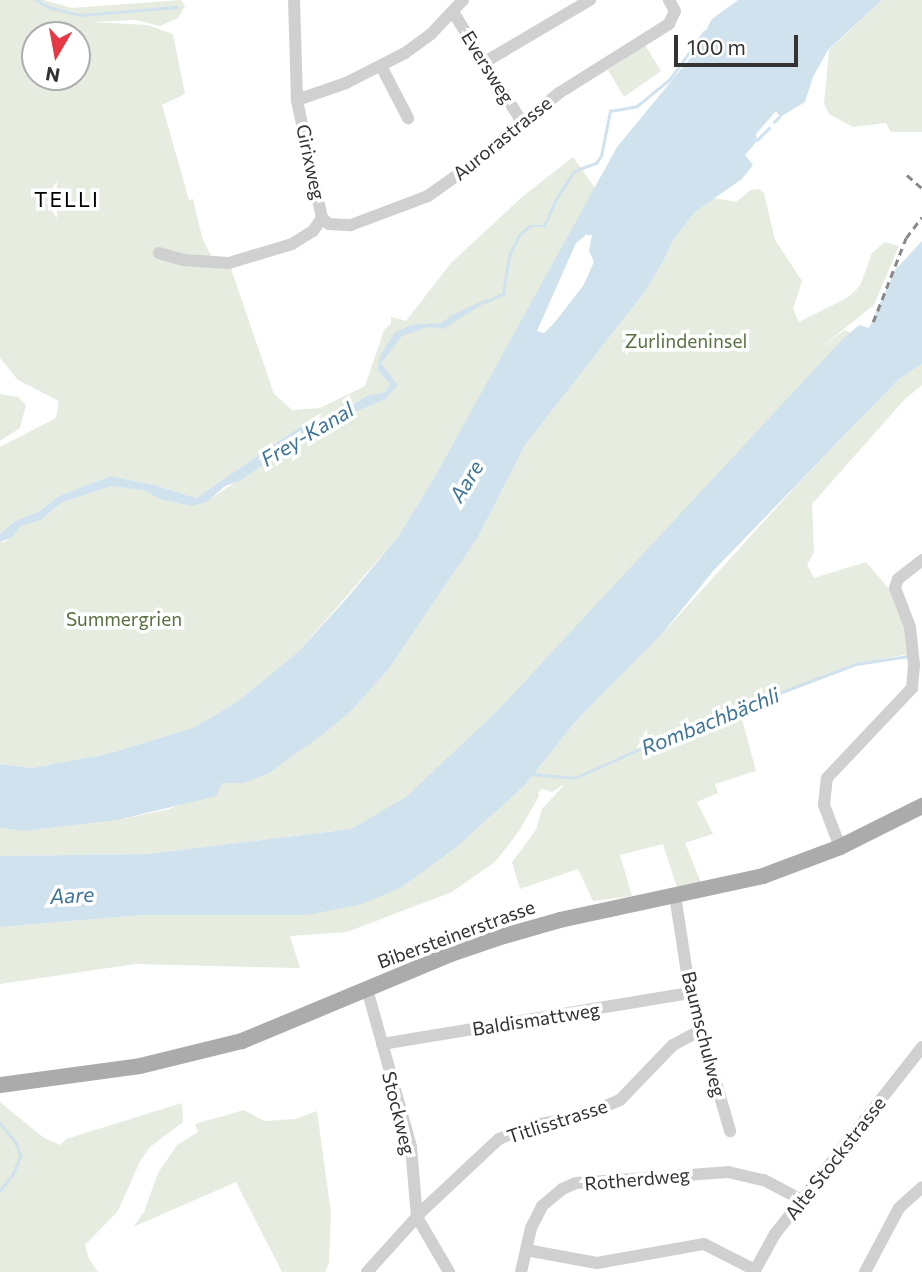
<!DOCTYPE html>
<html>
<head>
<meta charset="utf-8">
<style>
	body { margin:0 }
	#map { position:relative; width:922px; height:1272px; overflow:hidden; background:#fff; font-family:Commissioner,sans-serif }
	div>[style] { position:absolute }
	.green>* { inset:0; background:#e6ecdf }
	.water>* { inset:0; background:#cfe2ee }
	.stream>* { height:2.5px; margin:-1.25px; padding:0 1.25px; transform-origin:1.25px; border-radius:1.25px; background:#cfe2ee }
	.minor>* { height:12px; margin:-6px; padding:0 6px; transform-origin:6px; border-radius:6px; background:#d0d0d0 }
	.major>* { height:16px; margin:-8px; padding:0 8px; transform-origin:8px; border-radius:8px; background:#ababab }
	.rail>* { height:2.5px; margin-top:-1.25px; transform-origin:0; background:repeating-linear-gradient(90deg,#888 0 7px,transparent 0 12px) }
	span { translate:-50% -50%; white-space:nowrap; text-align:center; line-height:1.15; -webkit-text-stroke:7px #fff; paint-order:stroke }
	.street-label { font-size:19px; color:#333 }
	.park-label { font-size:19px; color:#56703f }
	.neighbourhood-label { font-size:21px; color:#000; letter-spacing:2px }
	.water-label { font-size:21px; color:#3f7597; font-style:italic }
	.north { position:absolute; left:21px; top:21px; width:70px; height:70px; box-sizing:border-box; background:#fff; border:2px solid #adadad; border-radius:50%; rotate:190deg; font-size:19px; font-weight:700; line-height:28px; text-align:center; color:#333 }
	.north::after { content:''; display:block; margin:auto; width:24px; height:32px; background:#e63946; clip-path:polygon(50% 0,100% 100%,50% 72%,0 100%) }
	.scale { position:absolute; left:674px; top:35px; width:124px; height:32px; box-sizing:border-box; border:4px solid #333; border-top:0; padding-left:9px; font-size:21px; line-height:24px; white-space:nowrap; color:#333; -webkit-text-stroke:5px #fff; paint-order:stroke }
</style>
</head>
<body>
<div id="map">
	<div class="green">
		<i style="clip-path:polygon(evenodd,0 0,44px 0,72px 8px,181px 0,185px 6px,178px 18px,160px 26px,136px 20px,92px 22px,147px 25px,173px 34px,185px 94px,162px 105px,189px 200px,193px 199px,202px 237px,211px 256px,229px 263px,274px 394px,292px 410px,320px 408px,365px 386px,384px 330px,391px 324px,391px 317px,406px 321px,451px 263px,522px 197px,573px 157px,595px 188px,434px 478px,397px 538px,299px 651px,238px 701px,193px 728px,107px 754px,32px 768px,0 764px,0 542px,5px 542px,20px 526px,41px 520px,61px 503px,111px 486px,146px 491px,190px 506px,212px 498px,313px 430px,386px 399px,398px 385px,381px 363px,390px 337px,378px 371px,390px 384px,385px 392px,366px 396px,339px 414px,307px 422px,196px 498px,154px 485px,110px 476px,59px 496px,38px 512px,15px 521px,0 534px,0 447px,56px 418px,59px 401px,18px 380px,0 358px,0 0,35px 35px,77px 35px,77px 77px,35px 77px,35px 35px)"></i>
		<i style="clip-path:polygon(882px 0,922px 0,922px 132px,891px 132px,886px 123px,853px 127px,829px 114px,824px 103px,829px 50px)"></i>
		<i style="clip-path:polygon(645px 45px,661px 71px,624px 97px,608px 70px)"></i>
		<i style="clip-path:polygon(759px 189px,764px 193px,775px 240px,802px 281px,793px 309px,799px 322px,847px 298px,860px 286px,872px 253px,885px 242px,899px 246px,874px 305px,820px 348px,845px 330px,851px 333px,498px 710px,407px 797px,351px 829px,147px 854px,0 856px,0 828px,24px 831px,118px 820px,170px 809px,222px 783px,244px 783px,269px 773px,351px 711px,388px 670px,478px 537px,525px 445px,644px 293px,664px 260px,673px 240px,696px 211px,713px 198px,736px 202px,751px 190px)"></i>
		<i style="clip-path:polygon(922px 364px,922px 385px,904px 400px,812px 504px,814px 552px,807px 565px,814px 578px,866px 562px,905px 608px,909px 654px,856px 664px,739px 708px,756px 771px,715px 784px,718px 793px,697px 802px,713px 834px,685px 843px,701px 883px,677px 888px,663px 844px,620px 855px,632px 896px,593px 901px,578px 869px,520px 889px,512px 862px,536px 830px,542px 809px,565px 784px,552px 792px,542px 789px,538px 793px,539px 796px,519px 831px,495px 862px,452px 892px,347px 932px,290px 936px,300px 968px,135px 964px,0 984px,0 927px,143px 915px,306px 915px,402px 887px,458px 846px,525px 785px,576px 721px,662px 634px,796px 486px,899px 379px)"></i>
		<i style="clip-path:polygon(0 394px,18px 397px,26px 405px,20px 428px,0 441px)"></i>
		<i style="clip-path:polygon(0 1102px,44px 1138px,60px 1145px,66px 1139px,182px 1103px,183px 1122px,150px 1147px,140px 1161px,118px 1211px,85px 1245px,89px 1259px,98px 1272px,0 1272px)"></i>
		<i style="clip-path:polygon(244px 1110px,264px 1121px,296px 1119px,317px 1111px,331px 1213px,329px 1263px,325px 1272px,282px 1272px,236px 1182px,133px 1227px,144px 1212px,158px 1173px,177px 1145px,198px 1132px,195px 1124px)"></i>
	</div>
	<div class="water">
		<i style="clip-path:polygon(evenodd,738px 0,882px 0,828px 50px,813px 77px,805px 102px,780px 117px,776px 111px,756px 134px,757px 141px,745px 155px,753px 165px,742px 179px,696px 211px,673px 240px,664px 260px,644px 293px,525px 445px,478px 537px,388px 670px,351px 711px,322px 735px,269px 773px,244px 783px,222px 783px,216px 796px,118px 820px,24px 831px,0 828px,0 764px,32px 768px,107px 754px,193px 728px,238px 701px,299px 651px,348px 597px,397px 538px,434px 478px,617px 147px,692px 56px,712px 19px,738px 0,586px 235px,592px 235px,589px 251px,594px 262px,583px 286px,555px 322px,544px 333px,537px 331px,576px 243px,586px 235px)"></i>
		<i style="clip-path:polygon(922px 241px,922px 364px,899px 379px,714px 570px,662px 634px,576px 721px,525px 785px,458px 846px,402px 887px,359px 905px,306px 915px,143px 915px,0 927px,0 856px,147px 854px,351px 829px,406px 797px,498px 710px,839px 343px,859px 325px,869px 328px,895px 270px)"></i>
		<i style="clip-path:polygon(486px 299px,488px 301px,443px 329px,429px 327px,402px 336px,381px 363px,398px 385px,386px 399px,313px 430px,240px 481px,225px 486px,207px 502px,191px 506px,160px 499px,146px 491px,111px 486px,61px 503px,41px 520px,21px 526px,12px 537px,0 542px,0 534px,15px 521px,38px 512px,59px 496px,110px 476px,154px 485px,196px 498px,307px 422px,339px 414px,366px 396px,385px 392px,390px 384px,378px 371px,379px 357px,395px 332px,411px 325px,442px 323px,450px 316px)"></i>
	</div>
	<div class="stream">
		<i style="left:37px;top:0;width:13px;rotate:32deg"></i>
		<i style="left:48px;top:7px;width:34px;rotate:14deg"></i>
		<i style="left:81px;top:15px;width:96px;rotate:-4.8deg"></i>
		<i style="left:774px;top:122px;width:7px;rotate:-45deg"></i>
		<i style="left:757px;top:140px;width:17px;rotate:-45deg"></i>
		<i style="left:485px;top:302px;width:20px;rotate:-24deg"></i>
		<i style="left:503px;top:294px;width:38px;rotate:-81deg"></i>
		<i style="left:509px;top:256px;width:23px;rotate:-65deg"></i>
		<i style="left:519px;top:235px;width:14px;rotate:-39deg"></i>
		<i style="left:530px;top:226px;width:14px"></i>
		<i style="left:544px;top:226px;width:30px;rotate:-66deg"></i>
		<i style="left:556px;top:199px;width:33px;rotate:-57deg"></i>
		<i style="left:574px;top:171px;width:23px;rotate:-20deg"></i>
		<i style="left:596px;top:163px;width:9px;rotate:-54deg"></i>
		<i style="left:601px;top:156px;width:46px;rotate:-78.7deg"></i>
		<i style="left:610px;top:111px;width:27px;rotate:-10deg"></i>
		<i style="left:637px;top:106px;width:43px;rotate:-39.3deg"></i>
		<i style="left:670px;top:79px;width:58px;rotate:-54.1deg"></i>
		<i style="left:532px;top:774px;width:43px;rotate:5.3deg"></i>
		<i style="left:575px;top:778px;width:120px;rotate:-24.2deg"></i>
		<i style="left:684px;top:729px;width:184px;rotate:-20.7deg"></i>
		<i style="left:856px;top:664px;width:53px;rotate:-8.7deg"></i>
		<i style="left:0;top:1123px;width:26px;rotate:51deg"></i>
		<i style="left:16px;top:1143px;width:14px;rotate:69deg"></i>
		<i style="left:21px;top:1156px;width:21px;rotate:113deg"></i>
		<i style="left:13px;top:1175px;width:21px;rotate:129deg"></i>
	</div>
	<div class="minor">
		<i style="left:453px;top:12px;width:130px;rotate:57.9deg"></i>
		<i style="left:485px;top:62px;width:122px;rotate:-30.6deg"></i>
		<i style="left:381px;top:66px;width:59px;rotate:62.6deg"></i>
		<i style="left:297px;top:100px;width:52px;rotate:-19.1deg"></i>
		<i style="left:346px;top:83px;width:66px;rotate:-27deg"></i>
		<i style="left:405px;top:53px;width:32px;rotate:-36deg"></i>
		<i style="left:431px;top:34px;width:47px;rotate:-46.7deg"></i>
		<i style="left:322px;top:218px;width:9px;rotate:41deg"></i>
		<i style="left:329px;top:224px;width:22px;rotate:3deg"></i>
		<i style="left:351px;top:225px;width:82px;rotate:-20.6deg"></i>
		<i style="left:428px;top:196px;width:65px;rotate:-35.6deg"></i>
		<i style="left:481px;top:158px;width:102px;rotate:-39.8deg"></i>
		<i style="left:559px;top:93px;width:130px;rotate:-32.1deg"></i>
		<i style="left:669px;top:24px;width:14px;rotate:-65deg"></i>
		<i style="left:675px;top:11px;width:13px;rotate:-119deg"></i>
		<i style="left:159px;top:253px;width:25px;rotate:16deg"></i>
		<i style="left:183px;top:260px;width:46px;rotate:3.7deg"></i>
		<i style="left:229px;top:263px;width:66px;rotate:-16.8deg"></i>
		<i style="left:292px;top:244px;width:25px;rotate:-32deg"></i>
		<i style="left:313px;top:231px;width:16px;rotate:-55deg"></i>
		<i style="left:322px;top:218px;width:121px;rotate:-102deg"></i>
		<i style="left:297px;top:100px;width:100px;rotate:-91.7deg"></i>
		<i style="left:840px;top:847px;width:45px;rotate:-110.9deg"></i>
		<i style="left:824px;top:805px;width:27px;rotate:-84deg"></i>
		<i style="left:827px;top:778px;width:124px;rotate:-46.6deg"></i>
		<i style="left:912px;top:688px;width:23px;rotate:-85deg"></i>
		<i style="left:914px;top:665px;width:38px;rotate:-96deg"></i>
		<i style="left:910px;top:627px;width:42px;rotate:-111deg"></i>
		<i style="left:895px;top:588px;width:9px;rotate:-72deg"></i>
		<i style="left:898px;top:579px;width:31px;rotate:-38deg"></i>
		<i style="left:675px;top:895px;width:99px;rotate:81.3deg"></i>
		<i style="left:690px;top:993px;width:144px;rotate:73.8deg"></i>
		<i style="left:367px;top:989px;width:164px;rotate:74.4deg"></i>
		<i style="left:411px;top:1147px;width:70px;rotate:85.1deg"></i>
		<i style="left:417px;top:1217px;width:64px;rotate:59.8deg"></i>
		<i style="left:382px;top:1044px;width:312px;rotate:-9.4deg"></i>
		<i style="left:526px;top:1250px;width:72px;rotate:10.4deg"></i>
		<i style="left:597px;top:1263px;width:109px;rotate:-10.1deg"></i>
		<i style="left:704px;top:1244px;width:57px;rotate:27deg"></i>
		<i style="left:367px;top:1272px;width:84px;rotate:-47.9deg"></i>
		<i style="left:423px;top:1210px;width:104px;rotate:-43.1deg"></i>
		<i style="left:499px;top:1139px;width:33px;rotate:-23deg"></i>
		<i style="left:529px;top:1126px;width:51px;rotate:-10.2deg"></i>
		<i style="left:579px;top:1117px;width:44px;rotate:-22.5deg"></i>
		<i style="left:620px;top:1100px;width:76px;rotate:-46.1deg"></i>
		<i style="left:673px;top:1045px;width:30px;rotate:-28deg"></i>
		<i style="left:521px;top:1272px;width:45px;rotate:-77.2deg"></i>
		<i style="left:531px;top:1228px;width:25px;rotate:-63deg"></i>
		<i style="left:542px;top:1206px;width:26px;rotate:-40deg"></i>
		<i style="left:562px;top:1189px;width:15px;rotate:-23deg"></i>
		<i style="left:576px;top:1183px;width:152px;rotate:-4.1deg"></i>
		<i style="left:728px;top:1172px;width:37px;rotate:13deg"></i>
		<i style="left:764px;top:1180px;width:43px;rotate:27.8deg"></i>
		<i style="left:754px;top:1272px;width:43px;rotate:-61.1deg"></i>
		<i style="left:775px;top:1234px;width:238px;rotate:-51.8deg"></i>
		<i style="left:865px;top:1272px;width:72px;rotate:-62deg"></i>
		<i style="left:899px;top:1208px;width:31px;rotate:-42deg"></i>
	</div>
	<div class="major">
		<i style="left:0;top:1085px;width:141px;rotate:-7.7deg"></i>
		<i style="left:140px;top:1066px;width:105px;rotate:-13.8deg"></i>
		<i style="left:242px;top:1041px;width:226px;rotate:-22.6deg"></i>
		<i style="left:451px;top:954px;width:56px;rotate:-18.8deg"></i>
		<i style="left:504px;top:936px;width:58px;rotate:-15.9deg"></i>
		<i style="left:560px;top:920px;width:208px;rotate:-12.2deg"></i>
		<i style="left:763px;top:876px;width:82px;rotate:-20.6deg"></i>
		<i style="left:840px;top:847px;width:92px;rotate:-26.6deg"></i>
	</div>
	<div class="rail">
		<i style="left:907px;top:175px;width:20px;rotate:41deg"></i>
		<i style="left:873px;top:322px;width:90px;rotate:-68.6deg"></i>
		<i style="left:906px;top:238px;width:26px;rotate:-53deg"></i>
	</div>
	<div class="street-label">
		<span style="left:488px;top:67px;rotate:58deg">Eversweg</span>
		<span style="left:502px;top:138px;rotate:-39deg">Aurorastrasse</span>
		<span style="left:311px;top:162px;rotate:78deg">Girixweg</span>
		<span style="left:456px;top:934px;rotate:-20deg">Bibersteinerstrasse</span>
		<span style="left:536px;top:1019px;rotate:-9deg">Baldismattweg</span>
		<span style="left:704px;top:1034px;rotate:76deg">Baumschulweg</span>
		<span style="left:399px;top:1113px;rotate:76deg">Stockweg</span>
		<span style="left:557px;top:1121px;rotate:-18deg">Titlisstrasse</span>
		<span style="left:835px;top:1158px;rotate:-52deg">Alte Stockstrasse</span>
		<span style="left:637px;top:1179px;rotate:-5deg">Rotherdweg</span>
	</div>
	<div class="park-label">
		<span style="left:686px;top:341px">Zurlindeninsel</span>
		<span style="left:124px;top:619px">Summergrien</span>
	</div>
	<div class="neighbourhood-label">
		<span style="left:67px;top:199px">TELLI</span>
	</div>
	<div class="water-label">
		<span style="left:307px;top:434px;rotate:-31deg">Frey-Kanal</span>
		<span style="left:466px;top:481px;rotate:-58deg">Aare</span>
		<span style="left:710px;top:721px;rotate:-22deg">Rombachbächli</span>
		<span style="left:72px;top:895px;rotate:-3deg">Aare</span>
	</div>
	<div class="north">N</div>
	<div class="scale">100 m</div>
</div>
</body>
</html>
